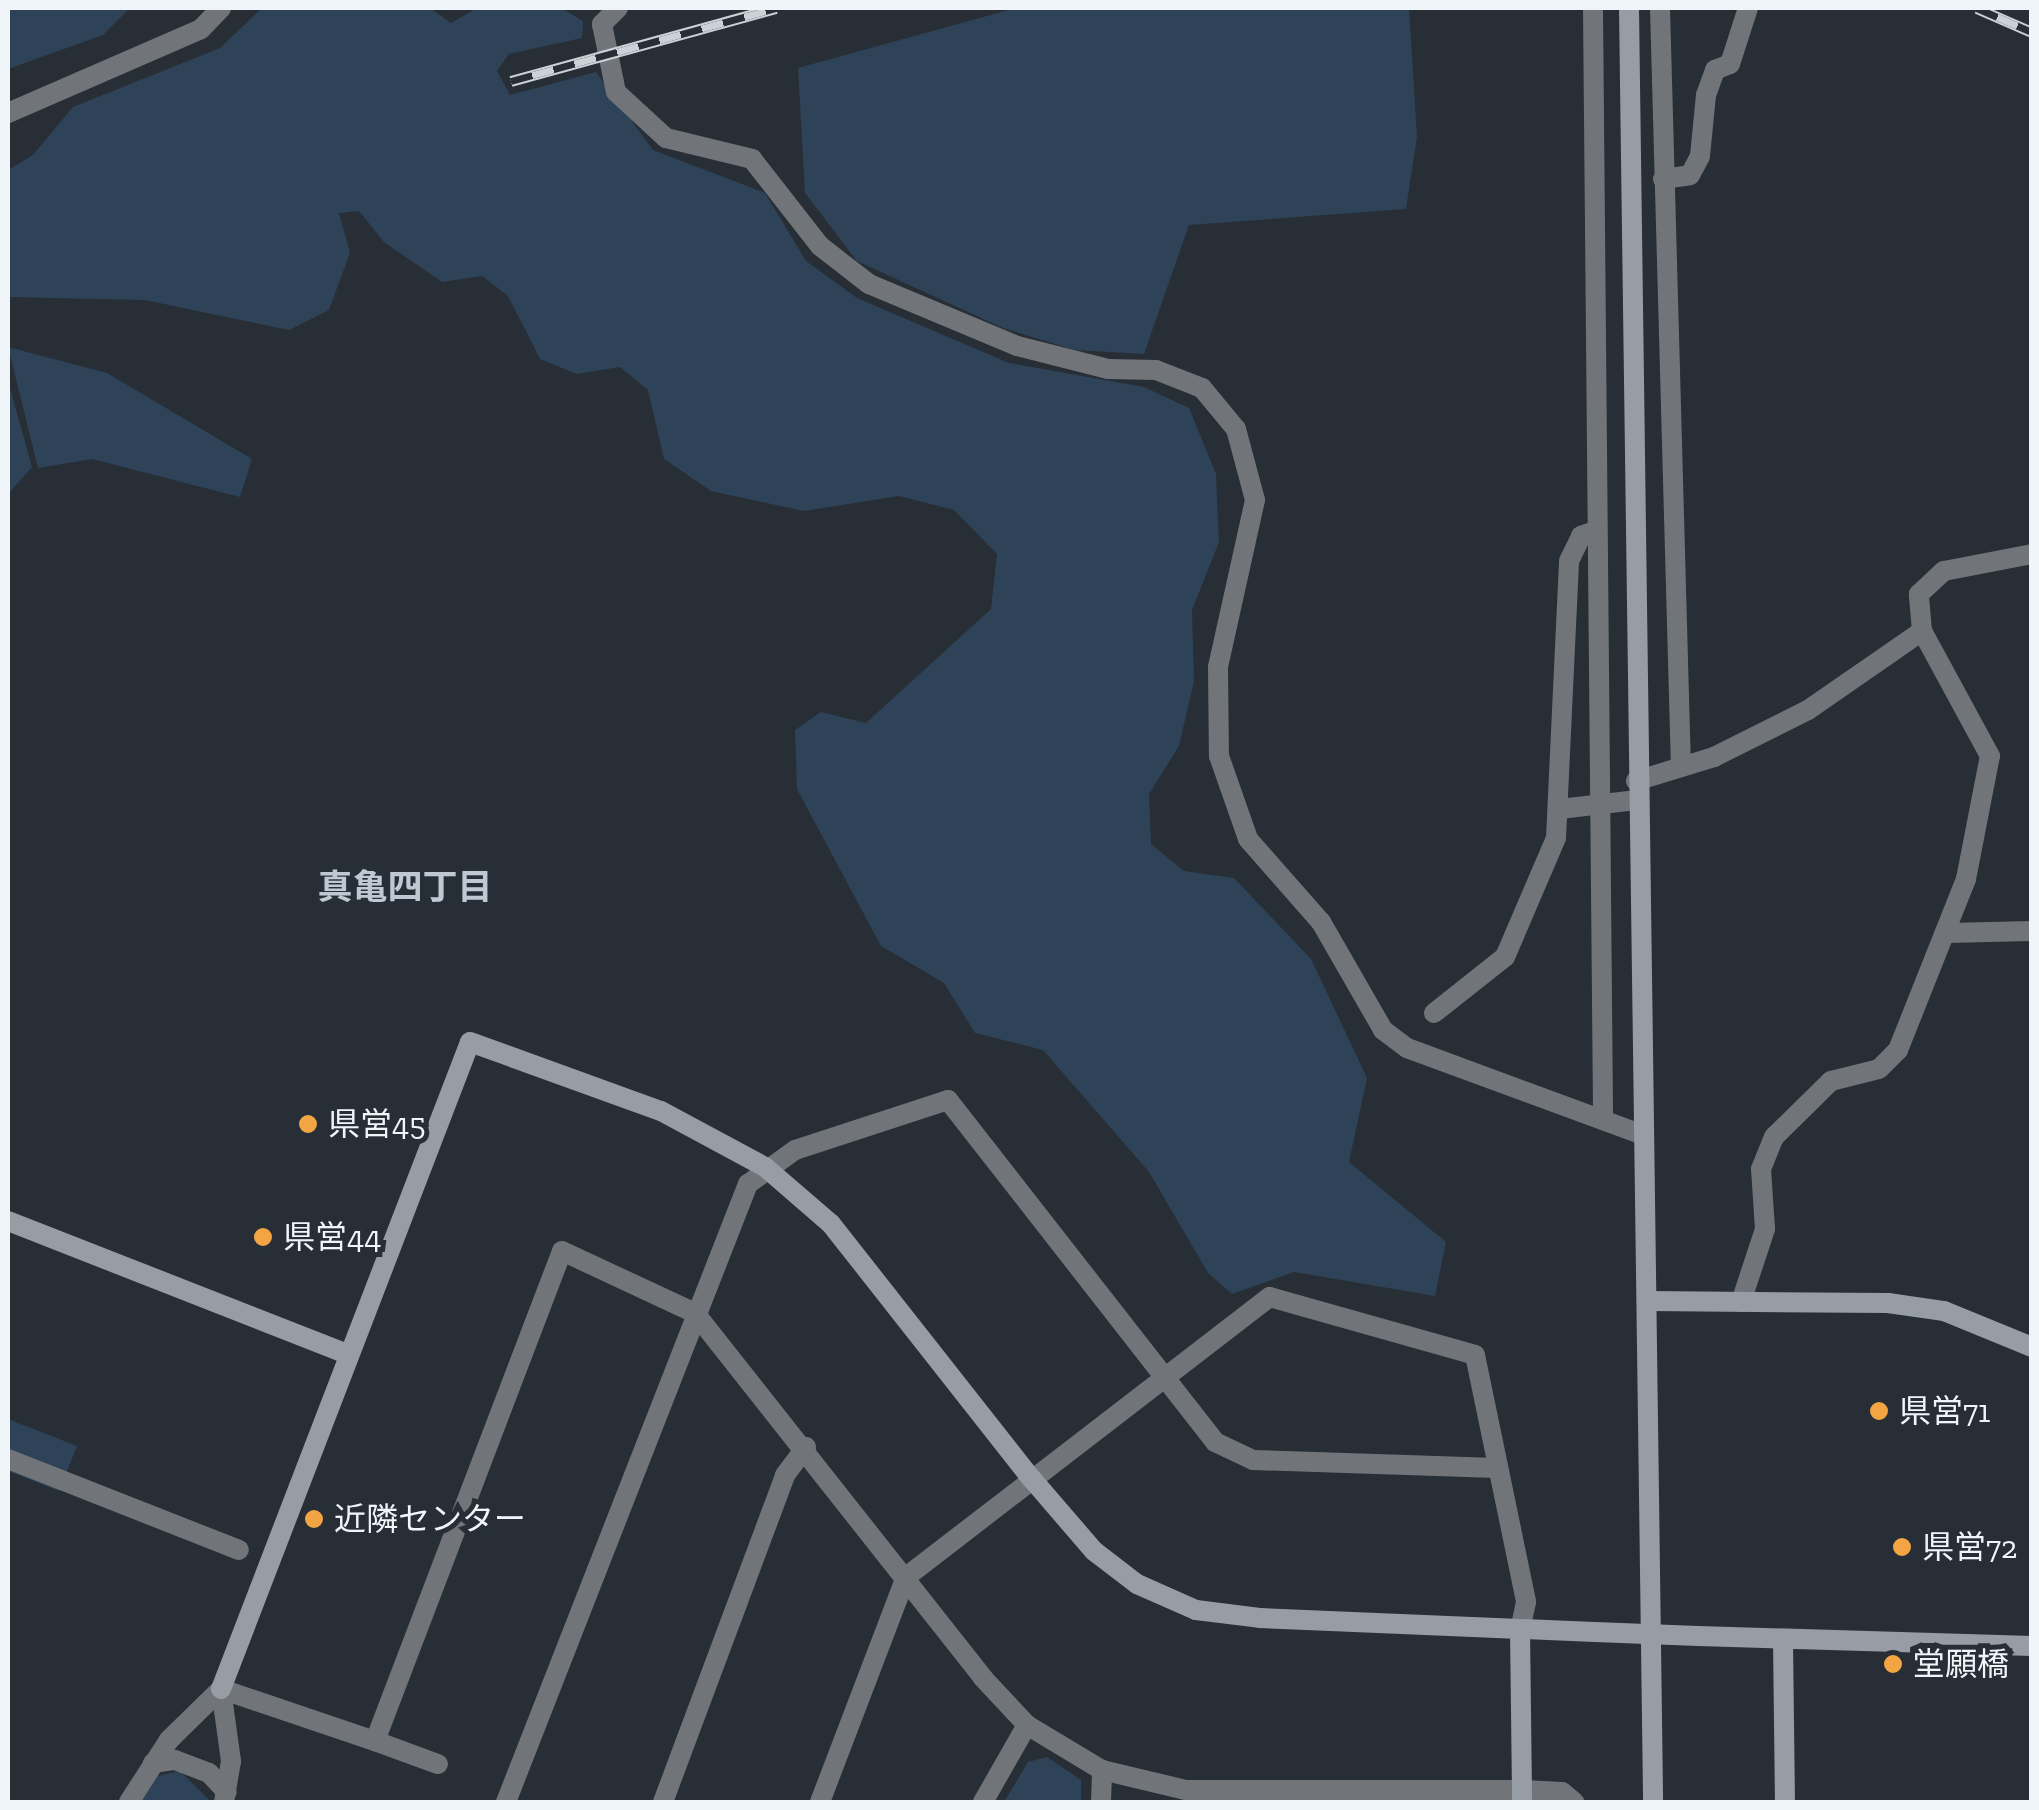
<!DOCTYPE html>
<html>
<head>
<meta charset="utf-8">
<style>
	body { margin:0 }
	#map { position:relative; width:2039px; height:1810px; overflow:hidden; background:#272e36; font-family:"Zilla Slab","Noto Sans JP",serif }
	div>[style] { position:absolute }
	.green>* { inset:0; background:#2e4357 }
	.street>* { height:20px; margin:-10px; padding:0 10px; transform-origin:10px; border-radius:10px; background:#717579 }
	.secondary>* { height:20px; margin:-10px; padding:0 10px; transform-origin:10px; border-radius:10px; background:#979da4 }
	.rail>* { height:11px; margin-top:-5.5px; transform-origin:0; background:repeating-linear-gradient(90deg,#272e36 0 22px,#cbd1d6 0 44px); box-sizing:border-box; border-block:2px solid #cbd1d6 }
	.secondary-bridge>* { height:20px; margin:-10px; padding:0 10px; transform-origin:10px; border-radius:10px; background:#979da4 }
	.dots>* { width:28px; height:28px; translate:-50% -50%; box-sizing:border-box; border:5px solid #272e36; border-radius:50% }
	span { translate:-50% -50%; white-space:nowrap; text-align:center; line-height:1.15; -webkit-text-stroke:10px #272e36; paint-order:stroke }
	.poi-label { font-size:32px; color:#f0f5fa }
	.left { translate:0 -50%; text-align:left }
	.neighbourhood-label { font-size:35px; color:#c0c9d3; font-weight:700 }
	.frame { position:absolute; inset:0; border:10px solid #f0f5fa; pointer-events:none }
</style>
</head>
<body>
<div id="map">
	<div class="green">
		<i style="clip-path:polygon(8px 8px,130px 8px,103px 35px,8px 69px)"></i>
		<i style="clip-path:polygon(262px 8px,430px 8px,451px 23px,477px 8px,561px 8px,583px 21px,582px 38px,509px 54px,497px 71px,510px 95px,596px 72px,653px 150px,765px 193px,806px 261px,857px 298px,1009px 363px,1144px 387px,1189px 408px,1216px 474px,1219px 542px,1192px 610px,1194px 681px,1179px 746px,1149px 794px,1151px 844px,1184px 871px,1234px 878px,1311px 959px,1367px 1078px,1349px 1162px,1446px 1242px,1435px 1296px,1294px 1272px,1232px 1294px,1208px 1273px,1149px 1172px,1043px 1050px,975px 1033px,944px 983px,881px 946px,797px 789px,795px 730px,821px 712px,866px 723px,991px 609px,997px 554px,954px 510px,899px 496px,804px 511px,711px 491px,664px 459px,648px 390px,620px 367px,577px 374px,540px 359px,508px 296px,482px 276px,442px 282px,384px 242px,359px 211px,339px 213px,350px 253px,329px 310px,289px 330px,145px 300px,8px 297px,8px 170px,33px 155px,73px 107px,220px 48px)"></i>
		<i style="clip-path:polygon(1016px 8px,1409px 8px,1417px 137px,1406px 209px,1189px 225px,1144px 354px,1075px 350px,1003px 328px,857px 261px,805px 193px,798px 68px)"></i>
		<i style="clip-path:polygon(8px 347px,107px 373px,252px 459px,240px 497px,92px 459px,38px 468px)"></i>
		<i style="clip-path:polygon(8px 381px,32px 467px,8px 494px)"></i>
		<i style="clip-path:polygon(8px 1419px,77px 1446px,59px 1491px,8px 1471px)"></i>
		<i style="clip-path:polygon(1047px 1757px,1081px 1780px,1081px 1802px,1004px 1802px,1028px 1762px)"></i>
		<i style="clip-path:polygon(180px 1771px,211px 1802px,138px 1802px,152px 1777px)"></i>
	</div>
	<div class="street">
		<i style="left:618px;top:8px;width:23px;rotate:135deg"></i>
		<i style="left:602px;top:24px;width:69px;rotate:78.4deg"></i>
		<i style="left:616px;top:92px;width:68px;rotate:42.6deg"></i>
		<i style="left:666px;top:138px;width:89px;rotate:13.7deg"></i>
		<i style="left:752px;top:159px;width:110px;rotate:52deg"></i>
		<i style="left:820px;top:246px;width:62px;rotate:37.8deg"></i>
		<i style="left:869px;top:284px;width:160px;rotate:22.7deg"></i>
		<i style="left:1017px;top:346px;width:94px;rotate:14.2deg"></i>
		<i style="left:1108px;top:369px;width:48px;rotate:1.2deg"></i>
		<i style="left:1156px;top:370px;width:49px;rotate:21.4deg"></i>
		<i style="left:1202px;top:388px;width:53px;rotate:50.3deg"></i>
		<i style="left:1236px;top:429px;width:73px;rotate:75deg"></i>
		<i style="left:1255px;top:500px;width:171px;rotate:102.5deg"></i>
		<i style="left:1218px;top:667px;width:89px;rotate:89.4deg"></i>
		<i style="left:1219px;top:756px;width:88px;rotate:70.7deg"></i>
		<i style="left:1248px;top:839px;width:111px;rotate:48.7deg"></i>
		<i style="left:1321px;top:922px;width:125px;rotate:60.1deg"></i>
		<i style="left:1383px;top:1030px;width:30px;rotate:37deg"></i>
		<i style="left:1407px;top:1048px;width:252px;rotate:20.2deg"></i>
		<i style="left:1593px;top:8px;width:1111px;rotate:89.48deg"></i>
		<i style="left:1660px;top:8px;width:759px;rotate:88.42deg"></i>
		<i style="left:8px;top:113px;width:210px;rotate:-23.5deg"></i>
		<i style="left:201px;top:29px;width:29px;rotate:-46deg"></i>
		<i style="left:1663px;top:179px;width:27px;rotate:-8deg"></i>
		<i style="left:1690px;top:175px;width:21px;rotate:-62deg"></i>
		<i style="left:1700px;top:156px;width:61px;rotate:-84.4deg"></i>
		<i style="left:1706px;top:95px;width:27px;rotate:-70deg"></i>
		<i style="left:1715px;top:70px;width:16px;rotate:-22deg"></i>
		<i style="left:1730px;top:64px;width:59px;rotate:-72.2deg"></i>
		<i style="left:1636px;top:781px;width:82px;rotate:-17.1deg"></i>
		<i style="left:1714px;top:757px;width:105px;rotate:-26.6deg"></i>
		<i style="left:1808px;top:710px;width:139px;rotate:-34.7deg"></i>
		<i style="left:1560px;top:809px;width:78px;rotate:-6.7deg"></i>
		<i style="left:1947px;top:933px;width:85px;rotate:-1.3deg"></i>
		<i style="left:1434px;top:1013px;width:90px;rotate:-38.3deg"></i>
		<i style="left:1505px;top:957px;width:129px;rotate:-66.8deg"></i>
		<i style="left:1556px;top:838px;width:277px;rotate:-87.3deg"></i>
		<i style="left:1569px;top:561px;width:28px;rotate:-64deg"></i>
		<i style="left:1581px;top:536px;width:15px;rotate:-20deg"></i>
		<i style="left:1741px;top:1302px;width:77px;rotate:-71.8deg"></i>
		<i style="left:1765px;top:1229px;width:60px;rotate:-93.8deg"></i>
		<i style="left:1761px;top:1169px;width:35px;rotate:-68deg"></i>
		<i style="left:1774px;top:1137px;width:80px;rotate:-44.5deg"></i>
		<i style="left:1831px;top:1081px;width:49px;rotate:-14deg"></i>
		<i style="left:1879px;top:1069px;width:27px;rotate:-45deg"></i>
		<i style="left:1898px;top:1050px;width:184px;rotate:-68.3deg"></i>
		<i style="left:1966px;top:879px;width:125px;rotate:-79deg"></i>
		<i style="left:1990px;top:756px;width:142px;rotate:-118.5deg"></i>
		<i style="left:1922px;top:631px;width:37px;rotate:-95deg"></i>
		<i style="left:1919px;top:594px;width:34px;rotate:-43deg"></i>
		<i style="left:1944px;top:571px;width:90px;rotate:-10.9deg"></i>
		<i style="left:8px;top:1459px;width:248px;rotate:21.5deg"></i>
		<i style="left:221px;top:1689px;width:163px;rotate:18.7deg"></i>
		<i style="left:375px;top:1741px;width:524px;rotate:-69.11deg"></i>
		<i style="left:562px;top:1251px;width:147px;rotate:25deg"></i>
		<i style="left:695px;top:1313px;width:465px;rotate:51.7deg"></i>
		<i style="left:983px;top:1678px;width:64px;rotate:46.9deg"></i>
		<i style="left:1027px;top:1725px;width:87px;rotate:31deg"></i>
		<i style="left:1102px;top:1770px;width:86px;rotate:13.4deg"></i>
		<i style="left:1186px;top:1790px;width:336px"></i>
		<i style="left:1522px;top:1790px;width:40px;rotate:2.9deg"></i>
		<i style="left:1562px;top:1792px;width:16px;rotate:40deg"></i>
		<i style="left:221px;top:1689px;width:73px;rotate:82.1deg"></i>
		<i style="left:231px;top:1761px;width:42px;rotate:99.7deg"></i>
		<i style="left:375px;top:1741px;width:67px;rotate:20.1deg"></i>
		<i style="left:153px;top:1763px;width:22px;rotate:-8deg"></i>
		<i style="left:175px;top:1760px;width:36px;rotate:21deg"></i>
		<i style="left:209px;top:1773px;width:26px;rotate:47deg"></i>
		<i style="left:129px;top:1802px;width:74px;rotate:-57.2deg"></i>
		<i style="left:169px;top:1740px;width:73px;rotate:-44.4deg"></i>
		<i style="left:506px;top:1802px;width:664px;rotate:-68.62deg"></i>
		<i style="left:748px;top:1184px;width:58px;rotate:-35.9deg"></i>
		<i style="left:795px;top:1150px;width:161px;rotate:-18.1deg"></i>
		<i style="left:948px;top:1100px;width:434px;rotate:52deg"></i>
		<i style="left:1215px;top:1442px;width:42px;rotate:25.3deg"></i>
		<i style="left:1253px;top:1460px;width:244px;rotate:1.9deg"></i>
		<i style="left:663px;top:1802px;width:349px;rotate:-69.5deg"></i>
		<i style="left:785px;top:1475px;width:35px;rotate:-53deg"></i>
		<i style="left:820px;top:1802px;width:241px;rotate:-69.1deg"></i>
		<i style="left:906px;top:1577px;width:459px;rotate:-37.6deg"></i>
		<i style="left:1270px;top:1297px;width:213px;rotate:15.8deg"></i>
		<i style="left:1475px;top:1355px;width:252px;rotate:78.3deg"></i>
		<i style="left:1526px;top:1602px;width:29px;rotate:102deg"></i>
		<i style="left:983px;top:1802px;width:89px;rotate:-60.3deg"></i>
		<i style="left:1101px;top:1802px;width:32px;rotate:-88deg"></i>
	</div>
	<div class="secondary">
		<i style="left:1629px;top:8px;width:1794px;rotate:89.23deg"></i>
		<i style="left:8px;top:1221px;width:364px;rotate:21.4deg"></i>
		<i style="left:1647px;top:1301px;width:241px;rotate:0.5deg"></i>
		<i style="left:1888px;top:1303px;width:57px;rotate:8.1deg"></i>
		<i style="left:1944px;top:1311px;width:95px;rotate:22.2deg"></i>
		<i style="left:1520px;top:1630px;width:172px;rotate:89.3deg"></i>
		<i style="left:1698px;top:1636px;width:334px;rotate:1.7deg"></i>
		<i style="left:1783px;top:1640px;width:162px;rotate:89.3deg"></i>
		<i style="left:221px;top:1689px;width:693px;rotate:-68.95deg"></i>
		<i style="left:470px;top:1042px;width:203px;rotate:19.9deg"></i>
		<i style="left:661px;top:1111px;width:118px;rotate:28.3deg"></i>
		<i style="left:765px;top:1167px;width:87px;rotate:40.8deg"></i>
		<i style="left:831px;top:1224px;width:325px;rotate:51.8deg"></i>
		<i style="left:1032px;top:1479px;width:95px;rotate:49.3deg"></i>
		<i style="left:1094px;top:1551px;width:54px;rotate:37.5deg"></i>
		<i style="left:1137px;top:1584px;width:64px;rotate:23.8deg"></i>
		<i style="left:1196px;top:1610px;width:64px;rotate:7.1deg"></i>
		<i style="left:1260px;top:1618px;width:335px;rotate:2.4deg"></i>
	</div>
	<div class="rail">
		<i style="left:1977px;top:8px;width:60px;rotate:23.6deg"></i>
		<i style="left:511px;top:81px;width:275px;rotate:-15.4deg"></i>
	</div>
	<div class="secondary-bridge">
		<i style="left:1595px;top:1632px;width:103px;rotate:2.2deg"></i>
	</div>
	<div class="dots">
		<i style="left:308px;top:1124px;background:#f3a443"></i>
		<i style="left:263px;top:1237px;background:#f3a443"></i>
		<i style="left:1879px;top:1411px;background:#f3a443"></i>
		<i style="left:314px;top:1519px;background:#f3a443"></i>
		<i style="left:1902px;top:1547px;background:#f3a443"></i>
		<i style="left:1893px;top:1664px;background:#f3a443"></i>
	</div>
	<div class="poi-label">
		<span class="left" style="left:328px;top:1124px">県営45</span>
		<span class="left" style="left:283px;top:1237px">県営44</span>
		<span class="left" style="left:1899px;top:1411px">県営71</span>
		<span class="left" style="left:334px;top:1519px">近隣センター</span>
		<span class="left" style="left:1922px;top:1547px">県営72</span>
		<span class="left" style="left:1913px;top:1664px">堂願橋</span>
	</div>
	<div class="neighbourhood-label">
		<span style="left:405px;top:887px">真亀四丁目</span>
	</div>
	<div class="frame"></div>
</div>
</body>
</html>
